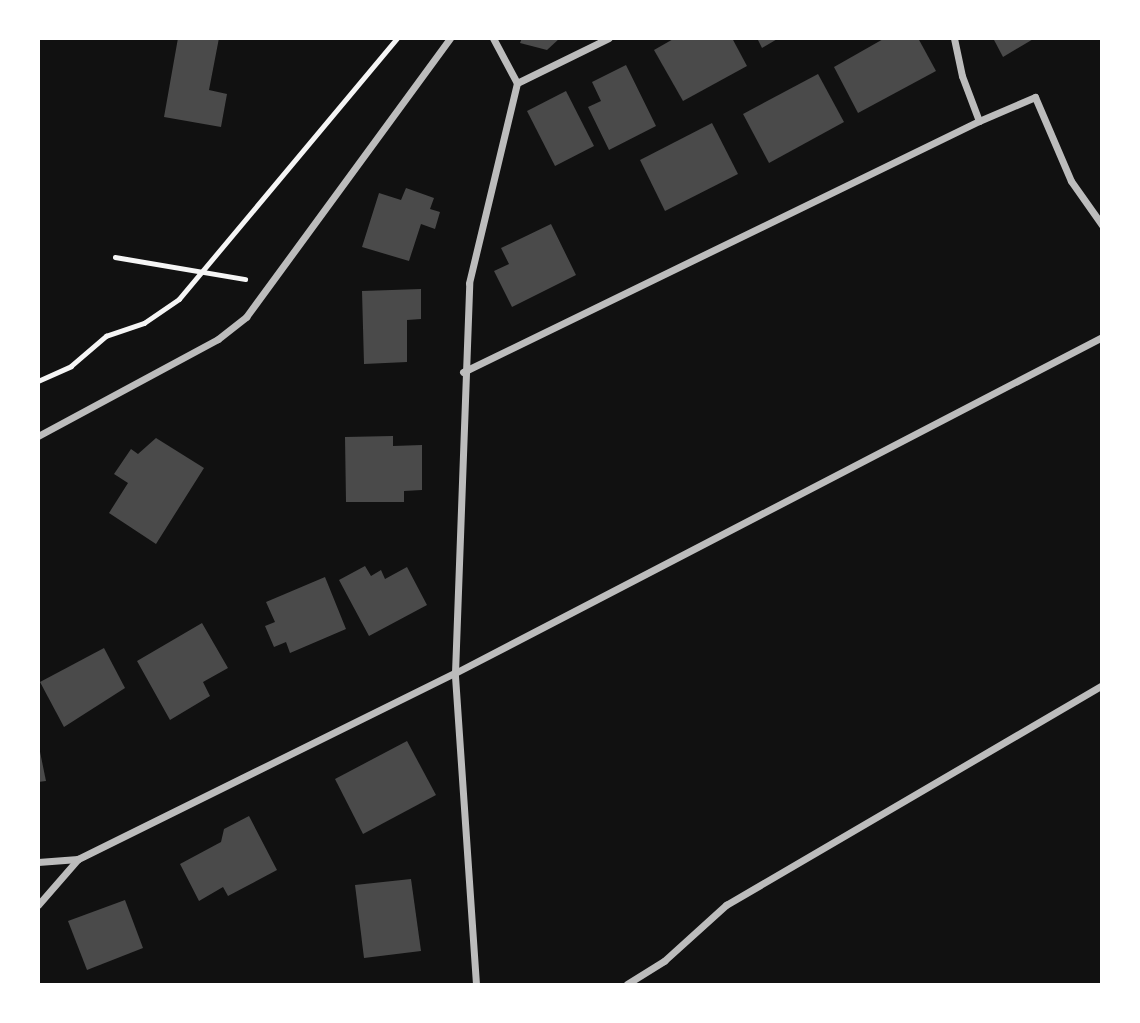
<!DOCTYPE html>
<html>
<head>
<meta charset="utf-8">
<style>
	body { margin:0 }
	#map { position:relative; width:1140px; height:1023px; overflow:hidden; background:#111; font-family:Ubuntu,sans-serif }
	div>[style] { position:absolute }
	.building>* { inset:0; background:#4a4a4a }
	.path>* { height:4.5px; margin:-2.25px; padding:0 2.25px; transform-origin:2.25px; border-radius:2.25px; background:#f5f5f5 }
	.minor>* { height:7px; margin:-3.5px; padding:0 3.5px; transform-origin:3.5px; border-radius:3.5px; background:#bcbcbc }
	span { translate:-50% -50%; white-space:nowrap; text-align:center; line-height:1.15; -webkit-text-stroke:7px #fff; paint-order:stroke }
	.frame { position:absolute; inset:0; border:40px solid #fff; pointer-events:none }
</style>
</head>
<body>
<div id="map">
	<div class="building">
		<i style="clip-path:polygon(178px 38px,219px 38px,209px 90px,227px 94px,221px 127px,164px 117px)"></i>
		<i style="clip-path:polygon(522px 38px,560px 38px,547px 50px,520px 43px)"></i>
		<i style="clip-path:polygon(675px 38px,732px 38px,747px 66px,683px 101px,654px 50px)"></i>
		<i style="clip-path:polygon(757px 38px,779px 38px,762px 48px)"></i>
		<i style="clip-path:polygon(885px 38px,918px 38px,936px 71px,858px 113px,834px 67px)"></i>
		<i style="clip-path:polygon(993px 38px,1035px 38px,1003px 57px)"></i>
		<i style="clip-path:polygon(626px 65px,656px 126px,609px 150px,588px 107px,601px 101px,592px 82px)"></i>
		<i style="clip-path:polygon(818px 74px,844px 122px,769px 163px,743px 114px)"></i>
		<i style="clip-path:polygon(566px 91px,594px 146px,555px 166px,527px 111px)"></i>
		<i style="clip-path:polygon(712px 123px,738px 174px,665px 211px,640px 160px)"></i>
		<i style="clip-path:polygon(406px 188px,434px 198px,430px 209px,440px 212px,435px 229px,421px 224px,409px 261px,362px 247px,379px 193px,401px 200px)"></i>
		<i style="clip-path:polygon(551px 224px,576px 275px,512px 307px,494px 271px,509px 264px,501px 248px)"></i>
		<i style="clip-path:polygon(421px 289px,421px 319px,407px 320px,407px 362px,364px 364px,362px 291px)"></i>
		<i style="clip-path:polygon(393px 436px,393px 446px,422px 445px,422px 490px,404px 491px,404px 502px,346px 502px,345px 437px)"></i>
		<i style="clip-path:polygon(156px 438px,204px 468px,156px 544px,109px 513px,128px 483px,114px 474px,131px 449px,138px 454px)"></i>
		<i style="clip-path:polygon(365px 566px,371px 576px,381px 570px,385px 579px,407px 567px,427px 605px,369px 636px,339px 580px)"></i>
		<i style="clip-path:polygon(325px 577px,346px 629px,290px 653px,286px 642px,274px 647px,265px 626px,275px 622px,266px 602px)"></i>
		<i style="clip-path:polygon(202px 623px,228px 668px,203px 682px,210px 696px,170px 720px,137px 661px)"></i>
		<i style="clip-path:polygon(104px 648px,125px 688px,64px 727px,40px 682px)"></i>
		<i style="clip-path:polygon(407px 741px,436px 795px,363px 834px,335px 779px)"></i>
		<i style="clip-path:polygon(38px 742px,46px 781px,38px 782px)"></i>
		<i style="clip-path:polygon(249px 816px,277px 870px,228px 896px,223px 887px,199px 901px,180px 864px,221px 842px,224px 829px)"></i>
		<i style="clip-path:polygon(411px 879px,421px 951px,364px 958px,355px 885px)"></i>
		<i style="clip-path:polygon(125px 900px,143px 948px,87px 970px,68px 921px)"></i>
	</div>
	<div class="path">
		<i style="left:115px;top:257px;width:132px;rotate:9.6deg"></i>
		<i style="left:38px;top:381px;width:36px;rotate:-24deg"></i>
		<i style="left:71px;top:366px;width:46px;rotate:-40.6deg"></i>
		<i style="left:106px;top:336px;width:40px;rotate:-18.9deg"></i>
		<i style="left:144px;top:323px;width:42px;rotate:-34.4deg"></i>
		<i style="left:179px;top:299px;width:340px;rotate:-50.1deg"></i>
	</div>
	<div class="minor">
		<i style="left:517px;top:83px;width:102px;rotate:-26.1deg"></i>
		<i style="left:979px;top:121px;width:61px;rotate:-23.2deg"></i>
		<i style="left:1035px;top:97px;width:91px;rotate:66.8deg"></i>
		<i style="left:1071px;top:181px;width:54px;rotate:54.8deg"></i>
		<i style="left:463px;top:372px;width:574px;rotate:-25.94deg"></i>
		<i style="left:979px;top:121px;width:48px;rotate:-110.7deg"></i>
		<i style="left:962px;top:76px;width:39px;rotate:-102deg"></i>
		<i style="left:38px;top:436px;width:204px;rotate:-28.3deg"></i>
		<i style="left:218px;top:339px;width:36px;rotate:-38deg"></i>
		<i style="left:246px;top:317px;width:346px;rotate:-53.8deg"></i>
		<i style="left:38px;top:862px;width:40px;rotate:-4.3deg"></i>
		<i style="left:78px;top:859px;width:420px;rotate:-26.3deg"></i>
		<i style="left:455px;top:673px;width:729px;rotate:-27.44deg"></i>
		<i style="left:38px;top:905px;width:61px;rotate:-49deg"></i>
		<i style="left:476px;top:984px;width:312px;rotate:-93.9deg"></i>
		<i style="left:455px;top:673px;width:390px;rotate:-87.9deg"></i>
		<i style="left:469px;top:283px;width:206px;rotate:-76.5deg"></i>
		<i style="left:517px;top:83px;width:51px;rotate:-118.1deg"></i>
		<i style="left:627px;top:984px;width:44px;rotate:-31.9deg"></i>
		<i style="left:664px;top:961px;width:84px;rotate:-42.1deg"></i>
		<i style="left:726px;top:905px;width:436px;rotate:-30.3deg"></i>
	</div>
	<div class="frame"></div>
</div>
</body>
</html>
